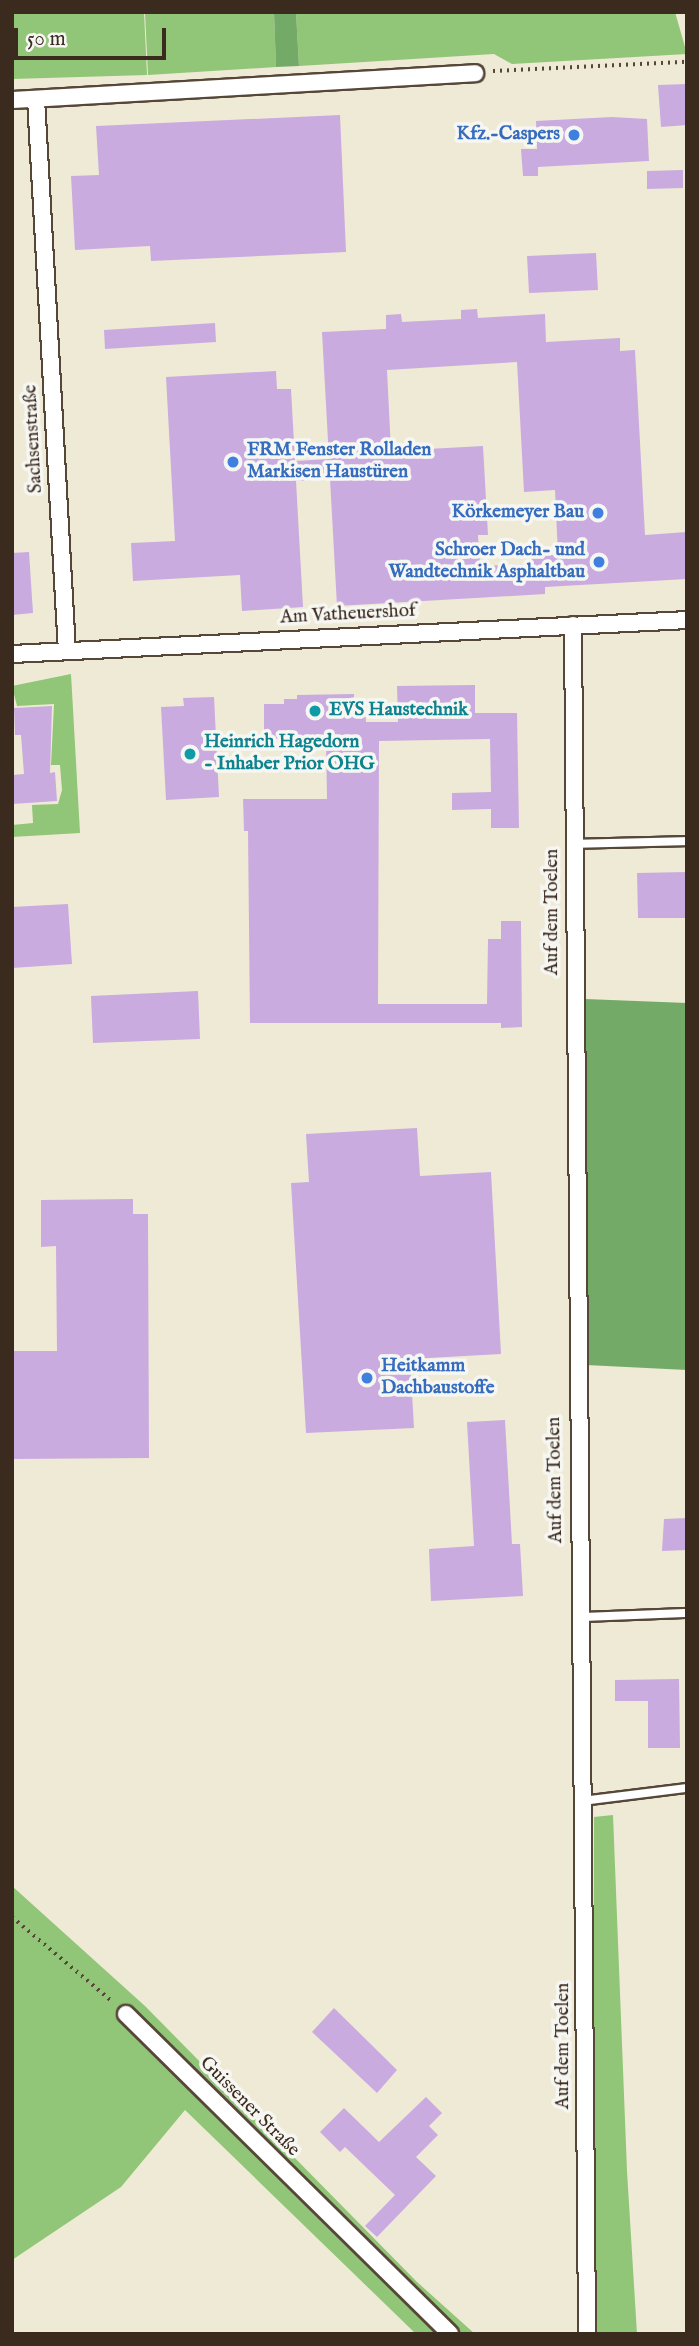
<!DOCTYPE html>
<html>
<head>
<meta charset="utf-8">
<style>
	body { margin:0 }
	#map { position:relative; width:699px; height:2346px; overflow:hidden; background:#efead5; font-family:"IM FELL English",serif }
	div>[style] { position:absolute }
	.green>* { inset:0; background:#91c577 }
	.forest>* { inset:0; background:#74aa68 }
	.building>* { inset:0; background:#c9abdf }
	.path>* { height:3.5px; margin-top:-1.75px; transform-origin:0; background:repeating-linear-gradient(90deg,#564739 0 2px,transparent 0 7px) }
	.roads { filter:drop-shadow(2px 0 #564739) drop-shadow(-2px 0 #564739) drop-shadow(0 2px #564739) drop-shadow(0 -2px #564739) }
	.service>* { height:8px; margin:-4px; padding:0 4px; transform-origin:4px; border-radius:4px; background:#fff }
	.minor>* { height:16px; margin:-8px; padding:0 8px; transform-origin:8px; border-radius:8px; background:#fff }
	.dots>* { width:19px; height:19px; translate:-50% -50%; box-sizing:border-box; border:4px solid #f6f6f2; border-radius:50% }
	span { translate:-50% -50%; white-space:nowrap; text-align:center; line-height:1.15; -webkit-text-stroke:7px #f6f6f2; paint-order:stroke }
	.shop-label { font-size:19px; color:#366cbe; font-weight:700 }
	.right { translate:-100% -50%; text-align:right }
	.left { translate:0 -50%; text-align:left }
	.street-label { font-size:19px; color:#3b2a1e }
	.culture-label { font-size:19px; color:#0d838f; font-weight:700 }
	.frame { position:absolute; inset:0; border:14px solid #3b2a1e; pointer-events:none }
	.scale { position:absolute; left:14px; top:28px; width:152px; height:32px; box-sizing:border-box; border:4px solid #3b2a1e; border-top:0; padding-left:9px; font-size:21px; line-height:24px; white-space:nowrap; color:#3b2a1e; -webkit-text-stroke:5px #f6f6f2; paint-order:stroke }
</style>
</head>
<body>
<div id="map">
	<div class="green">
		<i style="clip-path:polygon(12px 12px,144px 12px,147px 75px,12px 79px)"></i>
		<i style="clip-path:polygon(145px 12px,274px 12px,276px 67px,148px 75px)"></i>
		<i style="clip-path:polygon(296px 12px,675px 12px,687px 54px,512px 64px,494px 54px,299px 66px)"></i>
		<i style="clip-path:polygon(71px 674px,80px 833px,12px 837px,12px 825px,33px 823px,32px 805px,58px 804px,62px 790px,60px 765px,51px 765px,54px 704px,17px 706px,12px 686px)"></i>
		<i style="clip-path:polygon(613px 1815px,627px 2171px,637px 2334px,593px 2334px,594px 1817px)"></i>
		<i style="clip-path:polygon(12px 1886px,145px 2006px,417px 2282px,475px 2334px,416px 2334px,185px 2110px,121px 2187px,12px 2260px)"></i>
	</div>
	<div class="forest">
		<i style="clip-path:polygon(274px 12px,296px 12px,299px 66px,276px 67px)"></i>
		<i style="clip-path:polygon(585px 999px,687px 1003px,687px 1370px,586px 1365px)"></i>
	</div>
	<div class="building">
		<i style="clip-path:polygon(687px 84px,687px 125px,661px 127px,658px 85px)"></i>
		<i style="clip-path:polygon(340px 115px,346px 252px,151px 261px,150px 246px,75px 250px,71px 176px,99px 175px,96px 126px)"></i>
		<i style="clip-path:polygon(612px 117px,647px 119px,649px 161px,538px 167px,538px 176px,523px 176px,521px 149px,537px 149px,536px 121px)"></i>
		<i style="clip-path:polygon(683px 170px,683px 188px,647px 189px,647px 171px)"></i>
		<i style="clip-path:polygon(596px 253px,598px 290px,529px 293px,527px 256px)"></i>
		<i style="clip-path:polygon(evenodd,477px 309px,478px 318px,545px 314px,546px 342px,620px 338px,620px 351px,635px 350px,645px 535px,687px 532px,687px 579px,545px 587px,545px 594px,337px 606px,330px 479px,296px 481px,303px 607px,242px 611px,240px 575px,133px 581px,131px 543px,175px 541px,166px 377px,276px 371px,277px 389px,291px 389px,295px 461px,329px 459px,322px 332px,386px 329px,386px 315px,401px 314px,402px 322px,461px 319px,461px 310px,477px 309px,517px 362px,524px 492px,555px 490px,558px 555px,531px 556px,531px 564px,480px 566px,478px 535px,488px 535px,483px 446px,391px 451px,387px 370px,517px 362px)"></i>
		<i style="clip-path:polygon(215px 323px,216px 342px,105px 349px,104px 330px)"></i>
		<i style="clip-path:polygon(29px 552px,33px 613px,12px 615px,12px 553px)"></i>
		<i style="clip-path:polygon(475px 685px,475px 713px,517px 713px,519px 828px,491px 828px,491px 809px,452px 810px,452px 793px,491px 792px,490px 739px,379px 741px,378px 1004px,487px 1004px,488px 939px,501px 939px,501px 921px,521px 921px,522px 1027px,501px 1028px,501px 1023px,250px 1023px,248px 831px,244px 831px,243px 799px,327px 799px,326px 738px,264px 739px,264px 704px,284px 704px,284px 699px,297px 699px,297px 695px,354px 694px,354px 701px,365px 701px,366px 722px,398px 722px,397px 686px)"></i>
		<i style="clip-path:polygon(214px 697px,219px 797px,166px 800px,161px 707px,184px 706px,183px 698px)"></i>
		<i style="clip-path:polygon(52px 706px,50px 773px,55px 772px,57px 801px,12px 804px,12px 775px,24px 774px,21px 735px,15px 735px,14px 708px)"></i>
		<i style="clip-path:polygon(687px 872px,687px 918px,638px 918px,637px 873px)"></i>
		<i style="clip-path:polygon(68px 904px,72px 964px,12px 968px,12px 907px)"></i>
		<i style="clip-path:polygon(198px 991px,200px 1039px,93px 1043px,91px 996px)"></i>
		<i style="clip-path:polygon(417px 1128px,420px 1176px,491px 1172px,501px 1354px,410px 1359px,414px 1428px,306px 1433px,291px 1183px,309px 1182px,306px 1134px)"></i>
		<i style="clip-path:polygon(133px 1199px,133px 1214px,148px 1214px,149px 1458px,12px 1459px,12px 1351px,57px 1351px,56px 1246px,41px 1247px,41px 1200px)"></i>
		<i style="clip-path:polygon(505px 1420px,512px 1544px,520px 1544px,523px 1596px,431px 1601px,429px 1549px,474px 1546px,467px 1422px)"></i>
		<i style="clip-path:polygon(687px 1518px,687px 1550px,662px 1551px,664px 1519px)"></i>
		<i style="clip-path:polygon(679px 1679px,680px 1748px,648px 1748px,648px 1701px,615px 1701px,615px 1680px)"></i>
		<i style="clip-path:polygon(334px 2008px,397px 2070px,377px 2093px,312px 2032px)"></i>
		<i style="clip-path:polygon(426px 2097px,442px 2113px,429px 2126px,438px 2135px,416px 2157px,436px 2176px,377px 2237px,365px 2226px,395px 2195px,345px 2147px,340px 2152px,320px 2132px,344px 2108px,379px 2142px)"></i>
	</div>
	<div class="path">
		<i style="left:493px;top:71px;width:194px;rotate:-2.7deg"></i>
		<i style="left:12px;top:1917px;width:133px;rotate:40.1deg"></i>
	</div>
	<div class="roads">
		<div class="service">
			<i style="left:573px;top:844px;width:114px;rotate:-1.5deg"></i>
			<i style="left:581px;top:1617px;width:106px;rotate:-2.2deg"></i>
			<i style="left:582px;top:1801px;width:106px;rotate:-7.1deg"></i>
		</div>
		<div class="minor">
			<i style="left:36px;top:99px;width:553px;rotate:86.79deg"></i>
			<i style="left:12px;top:100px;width:464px;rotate:-3.3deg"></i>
			<i style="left:573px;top:625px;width:1709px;rotate:89.53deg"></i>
			<i style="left:12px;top:654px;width:676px;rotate:-2.88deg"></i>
			<i style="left:126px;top:2014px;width:455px;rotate:44.6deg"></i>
		</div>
	</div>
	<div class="dots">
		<i style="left:574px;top:135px;background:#3f7fe0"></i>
		<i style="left:233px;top:462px;background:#3f7fe0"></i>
		<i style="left:598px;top:513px;background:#3f7fe0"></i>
		<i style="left:599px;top:562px;background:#3f7fe0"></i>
		<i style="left:315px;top:711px;background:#0f9aa8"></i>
		<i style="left:190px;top:754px;background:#0f9aa8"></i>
		<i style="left:367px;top:1378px;background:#3f7fe0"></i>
	</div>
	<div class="shop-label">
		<span class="right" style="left:560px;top:135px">Kfz.-Caspers</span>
		<span class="left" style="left:247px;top:462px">FRM Fenster Rolladen<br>Markisen Haustüren</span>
		<span class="right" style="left:584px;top:513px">Körkemeyer Bau</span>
		<span class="right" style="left:585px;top:562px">Schroer Dach- und<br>Wandtechnik Asphaltbau</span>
		<span class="left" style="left:381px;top:1378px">Heitkamm<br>Dachbaustoffe</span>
	</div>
	<div class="street-label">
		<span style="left:34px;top:439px;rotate:-93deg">Sachsenstraße</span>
		<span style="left:348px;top:615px;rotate:-3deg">Am Vatheuershof</span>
		<span style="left:553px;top:912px;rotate:-90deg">Auf dem Toelen</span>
		<span style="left:556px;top:1480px;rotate:-91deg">Auf dem Toelen</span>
		<span style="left:564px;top:2046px;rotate:-90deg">Auf dem Toelen</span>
		<span style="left:249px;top:2107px;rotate:45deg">Guissener Straße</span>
	</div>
	<div class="culture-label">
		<span class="left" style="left:329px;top:711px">EVS Haustechnik</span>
		<span class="left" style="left:204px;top:754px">Heinrich Hagedorn<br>- Inhaber Prior OHG</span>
	</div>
	<div class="frame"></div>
	<div class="scale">50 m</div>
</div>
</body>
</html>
